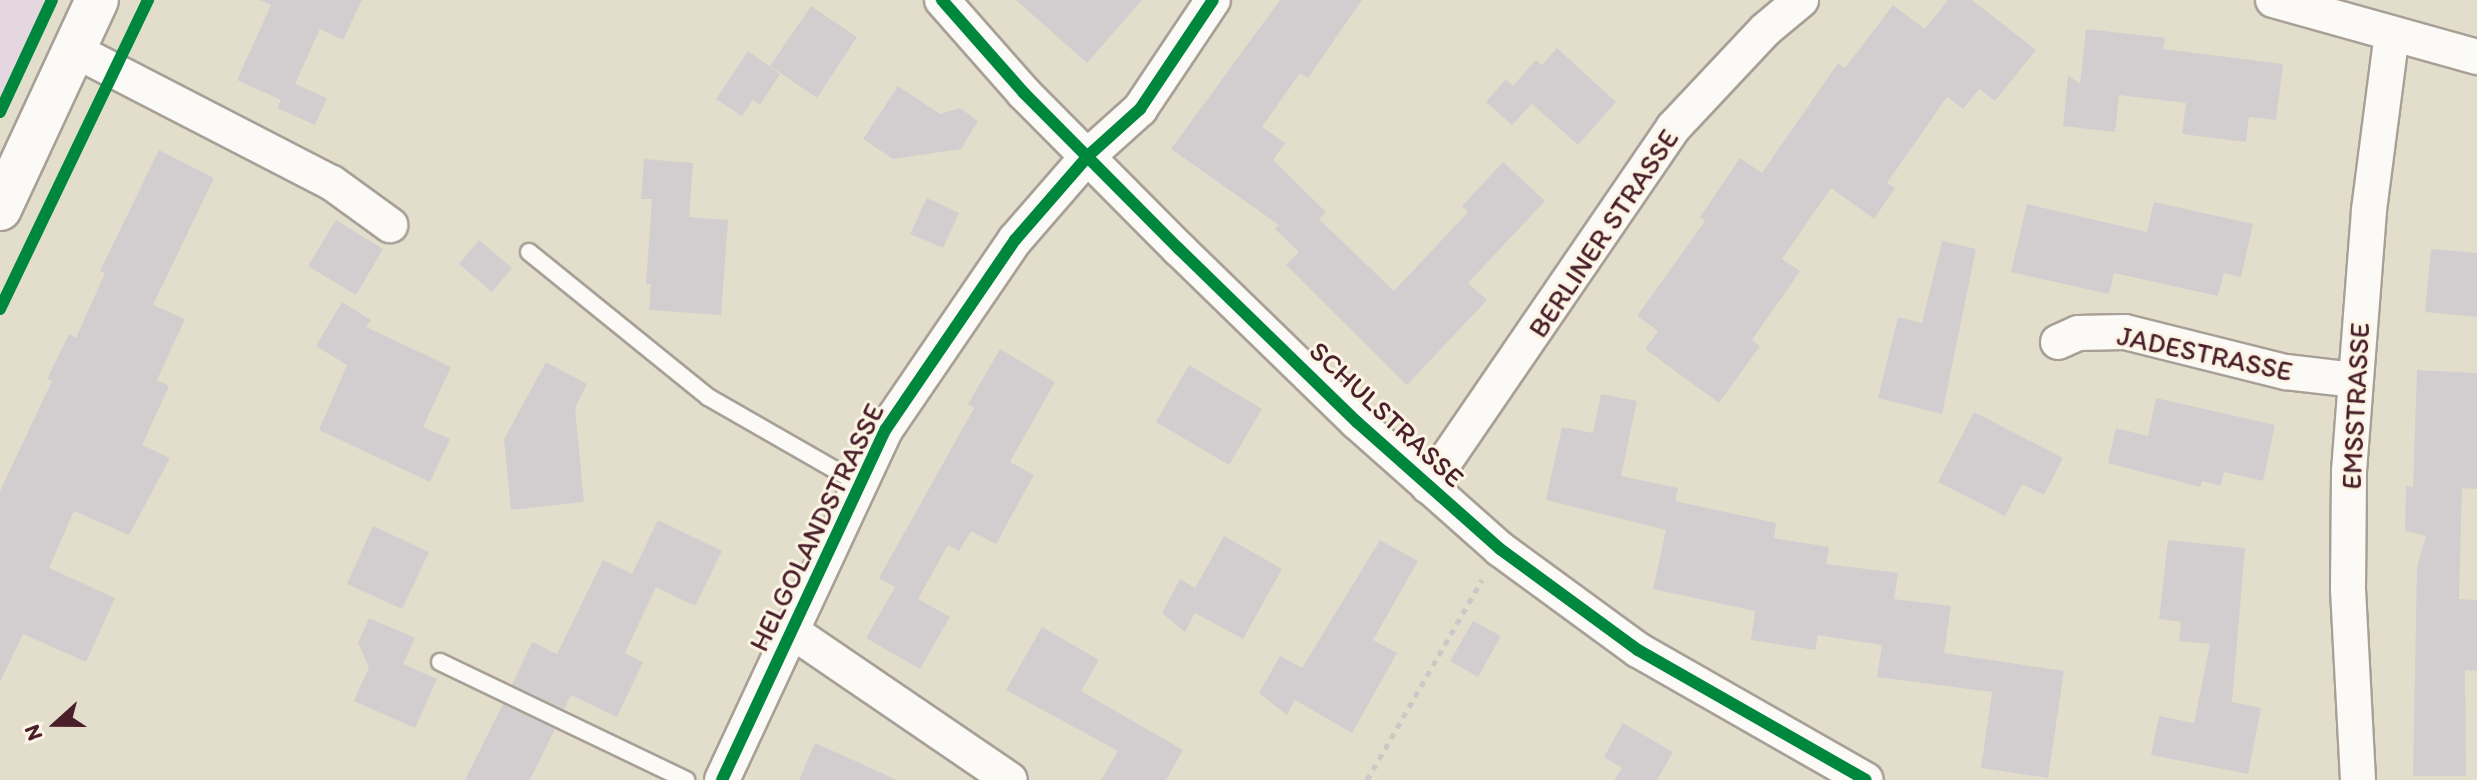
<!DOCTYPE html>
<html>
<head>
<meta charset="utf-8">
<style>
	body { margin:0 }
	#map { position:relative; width:2477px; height:780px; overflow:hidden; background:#e3decc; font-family:Itim,sans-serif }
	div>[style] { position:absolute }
	.built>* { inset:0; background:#e5d7df }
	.building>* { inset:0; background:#d2cecf }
	.path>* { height:5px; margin-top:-2.5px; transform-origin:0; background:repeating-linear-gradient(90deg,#ccc8c5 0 6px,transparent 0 12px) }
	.roads { filter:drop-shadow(2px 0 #a8a097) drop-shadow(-2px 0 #a8a097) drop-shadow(0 2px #a8a097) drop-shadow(0 -2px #a8a097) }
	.service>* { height:16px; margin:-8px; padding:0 8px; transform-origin:8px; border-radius:8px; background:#fbfaf7 }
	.minor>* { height:34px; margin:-17px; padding:0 17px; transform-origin:17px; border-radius:17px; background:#fbfaf7 }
	.tertiary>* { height:42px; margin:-21px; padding:0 21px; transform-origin:21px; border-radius:21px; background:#fbfaf7 }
	.cycleway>* { height:12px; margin:-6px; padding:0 6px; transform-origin:6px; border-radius:6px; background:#00873e }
	span { translate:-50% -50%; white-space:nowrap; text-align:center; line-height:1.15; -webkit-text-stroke:6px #fcf5e5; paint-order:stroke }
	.street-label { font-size:28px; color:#4a1f2b }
	.north { position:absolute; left:16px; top:684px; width:80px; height:80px; -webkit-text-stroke:6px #fcf5e5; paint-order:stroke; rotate:249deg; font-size:22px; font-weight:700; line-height:32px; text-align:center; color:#4a1f2b }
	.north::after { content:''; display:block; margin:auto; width:28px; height:36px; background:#4a1f2b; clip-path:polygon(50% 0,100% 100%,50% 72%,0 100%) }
</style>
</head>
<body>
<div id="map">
	<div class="built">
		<i style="clip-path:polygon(0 0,60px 0,0 115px)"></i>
	</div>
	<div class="building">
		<i style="clip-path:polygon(260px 0,362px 0,343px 40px,320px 29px,295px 84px,327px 98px,315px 125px,277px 108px,281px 100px,237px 80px,271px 5px)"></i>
		<i style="clip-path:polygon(1016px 0,1142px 0,1087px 63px)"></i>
		<i style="clip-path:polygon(1280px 0,1362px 0,1308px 78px,1300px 73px,1262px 127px,1285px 143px,1273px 160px,1326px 212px,1319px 219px,1394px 291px,1468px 212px,1462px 206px,1503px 162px,1545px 201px,1468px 283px,1487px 300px,1407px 385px,1286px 265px,1299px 252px,1275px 229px,1279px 225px,1171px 149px)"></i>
		<i style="clip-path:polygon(1948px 0,1972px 0,2036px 50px,1995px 101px,1979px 89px,1963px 109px,1947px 97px,1887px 183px,1895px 188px,1874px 219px,1831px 188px,1782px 259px,1800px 271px,1752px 340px,1760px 346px,1719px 403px,1645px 349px,1658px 331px,1637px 316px,1705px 221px,1700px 217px,1740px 158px,1762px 173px,1838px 63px,1845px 68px,1893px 5px,1925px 29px)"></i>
		<i style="clip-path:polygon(811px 6px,857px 37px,817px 98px,770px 66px)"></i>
		<i style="clip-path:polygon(2086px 29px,2165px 38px,2163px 49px,2283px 64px,2276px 120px,2249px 117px,2246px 142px,2182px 134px,2186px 103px,2119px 95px,2115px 132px,2063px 126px,2068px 75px,2080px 84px)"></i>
		<i style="clip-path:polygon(1557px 48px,1616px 102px,1578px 145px,1521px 94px,1532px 104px,1512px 125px,1486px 102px,1506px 79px,1513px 86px,1536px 60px,1542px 65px)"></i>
		<i style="clip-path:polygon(748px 51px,780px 74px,760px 105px,753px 100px,742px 116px,716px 99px)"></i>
		<i style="clip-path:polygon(898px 86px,940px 114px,960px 108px,978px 121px,961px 149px,893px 159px,863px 139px)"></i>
		<i style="clip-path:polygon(159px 150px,214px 178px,153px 305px,185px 319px,157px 380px,169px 386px,142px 445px,170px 458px,129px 535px,74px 511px,49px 568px,115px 598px,86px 662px,23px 634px,0 682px,0 491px,52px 381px,47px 379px,69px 334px,76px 338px,105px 273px,100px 271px)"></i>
		<i style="clip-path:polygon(644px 159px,693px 163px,689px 217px,728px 220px,721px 315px,649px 310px,651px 284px,646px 284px,652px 199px,641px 199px)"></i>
		<i style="clip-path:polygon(927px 198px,959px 213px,943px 248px,910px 234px)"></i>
		<i style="clip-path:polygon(2154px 202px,2253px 224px,2241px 277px,2224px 273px,2218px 296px,2114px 273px,2109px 294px,2011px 272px,2027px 204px,2147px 232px)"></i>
		<i style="clip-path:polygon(336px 220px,383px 249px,356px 295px,308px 266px)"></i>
		<i style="clip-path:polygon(479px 240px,512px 268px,492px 292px,459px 264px)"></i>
		<i style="clip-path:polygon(1942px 241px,1976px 249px,1942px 414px,1878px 398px,1898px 317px,1922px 323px)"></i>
		<i style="clip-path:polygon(2431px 249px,2477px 253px,2477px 317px,2425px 312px)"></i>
		<i style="clip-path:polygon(342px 302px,371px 320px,366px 327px,451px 367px,423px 427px,450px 439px,430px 482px,319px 430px,347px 365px,316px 346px)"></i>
		<i style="clip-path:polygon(1000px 349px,1055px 382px,1010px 462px,1034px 475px,996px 544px,971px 531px,959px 551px,948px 545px,918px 599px,950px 617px,920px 669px,866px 638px,895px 587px,879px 578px,974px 408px,968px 404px)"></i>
		<i style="clip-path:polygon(546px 362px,587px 384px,575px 408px,584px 502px,511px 510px,504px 439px)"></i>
		<i style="clip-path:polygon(1189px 365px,1262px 409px,1229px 465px,1156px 422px)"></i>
		<i style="clip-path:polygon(2417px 370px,2477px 373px,2477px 489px,2462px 488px,2459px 599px,2477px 600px,2477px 671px,2465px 670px,2466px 776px,2413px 776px,2417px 567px,2426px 536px,2405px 531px,2406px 486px,2413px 487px)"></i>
		<i style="clip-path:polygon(1601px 394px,1637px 401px,1621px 476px,1678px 488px,1675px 501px,1776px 523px,1774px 538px,1829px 547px,1826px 564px,1898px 573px,1894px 599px,1951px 606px,1944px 653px,2064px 671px,2048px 778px,1981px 768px,1992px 692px,1877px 677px,1882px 645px,1818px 635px,1815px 650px,1751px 640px,1755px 611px,1653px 589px,1666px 530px,1546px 500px,1562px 427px,1593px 433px)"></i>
		<i style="clip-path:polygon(2156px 398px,2275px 425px,2263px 481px,2224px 472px,2221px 486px,2202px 481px,2200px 487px,2108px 463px,2116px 428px,2148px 436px)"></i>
		<i style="clip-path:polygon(1974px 412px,2063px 458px,2044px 495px,2022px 484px,2005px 516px,1938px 482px)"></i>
		<i style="clip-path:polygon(658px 520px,722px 551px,695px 606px,656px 587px,625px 653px,643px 662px,617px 717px,571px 695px,564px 709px,512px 685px,532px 642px,557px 654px,603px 560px,632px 574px)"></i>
		<i style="clip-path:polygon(373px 526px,429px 552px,402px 609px,347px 584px)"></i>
		<i style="clip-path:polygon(1224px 536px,1282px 569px,1243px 639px,1195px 613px,1185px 632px,1162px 613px,1180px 579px,1195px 588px)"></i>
		<i style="clip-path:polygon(1380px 540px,1418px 561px,1373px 640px,1397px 653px,1352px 733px,1295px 700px,1287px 715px,1259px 693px,1280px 656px,1302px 668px)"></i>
		<i style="clip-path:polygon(2168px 540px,2245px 548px,2232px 702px,2261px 708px,2248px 774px,2151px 755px,2159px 716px,2194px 723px,2210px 644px,2179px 641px,2181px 622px,2159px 619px)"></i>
		<i style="clip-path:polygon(369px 618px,415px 638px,403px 664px,437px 679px,415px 728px,354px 701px,369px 667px,358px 643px)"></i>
		<i style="clip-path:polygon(1473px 621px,1501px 636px,1478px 677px,1450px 661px)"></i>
		<i style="clip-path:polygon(1042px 627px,1099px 660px,1081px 691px,1183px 750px,1166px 780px,1101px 780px,1118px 751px,1006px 690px)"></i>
		<i style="clip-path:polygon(503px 704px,555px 729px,530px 780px,465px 780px)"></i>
		<i style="clip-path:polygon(1623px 723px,1673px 752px,1657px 780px,1614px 780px,1622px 768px,1604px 757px)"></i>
		<i style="clip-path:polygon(815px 743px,897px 780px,799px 780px)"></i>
	</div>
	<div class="path">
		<i style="left:1367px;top:780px;width:231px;rotate:-60.1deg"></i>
	</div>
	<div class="roads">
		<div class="service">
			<i style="left:529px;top:252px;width:230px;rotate:39deg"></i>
			<i style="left:708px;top:397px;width:175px;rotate:29.8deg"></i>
			<i style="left:440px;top:662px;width:273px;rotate:25.6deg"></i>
		</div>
		<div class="minor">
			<i style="left:942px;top:0;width:124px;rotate:48.6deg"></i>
			<i style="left:1024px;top:93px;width:220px;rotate:45.2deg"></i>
			<i style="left:1179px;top:249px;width:248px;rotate:44.2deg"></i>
			<i style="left:1357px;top:422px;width:191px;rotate:41.6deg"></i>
			<i style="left:1500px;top:549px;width:171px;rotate:36.2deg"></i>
			<i style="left:1638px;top:650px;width:262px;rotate:29.7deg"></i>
			<i style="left:2273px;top:0;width:212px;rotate:15.6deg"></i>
			<i style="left:74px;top:50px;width:290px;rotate:27.3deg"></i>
			<i style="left:332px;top:183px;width:72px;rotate:35.9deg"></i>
			<i style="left:2058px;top:342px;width:22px;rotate:-24deg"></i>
			<i style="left:2078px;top:333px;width:47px;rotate:-1.2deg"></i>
			<i style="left:2125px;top:332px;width:166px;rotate:14deg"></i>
			<i style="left:2286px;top:372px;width:68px;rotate:6.7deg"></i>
			<i style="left:1428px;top:486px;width:434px;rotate:-55.6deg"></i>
			<i style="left:1673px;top:128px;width:134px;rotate:-46.8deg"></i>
			<i style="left:1765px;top:30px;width:47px;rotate:-39.8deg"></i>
			<i style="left:790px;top:630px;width:266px;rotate:34.3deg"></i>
			<i style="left:722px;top:780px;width:387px;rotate:-65deg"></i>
			<i style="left:886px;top:429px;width:229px;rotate:-55.7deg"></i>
			<i style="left:1015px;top:240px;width:113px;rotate:-49deg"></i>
			<i style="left:1089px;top:155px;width:69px;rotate:-42deg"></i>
			<i style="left:1140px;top:109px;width:131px;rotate:-56.2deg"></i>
			<i style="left:2358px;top:780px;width:191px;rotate:-93deg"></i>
			<i style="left:2348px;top:589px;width:118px;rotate:-89.5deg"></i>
			<i style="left:2349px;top:471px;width:262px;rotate:-85.6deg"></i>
			<i style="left:2369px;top:210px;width:178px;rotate:-82.6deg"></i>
		</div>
		<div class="tertiary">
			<i style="left:0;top:209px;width:230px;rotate:-65.1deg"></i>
		</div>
	</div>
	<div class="cycleway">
		<i style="left:942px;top:0;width:124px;rotate:48.6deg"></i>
		<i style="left:1024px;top:93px;width:220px;rotate:45.2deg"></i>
		<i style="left:1179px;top:249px;width:248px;rotate:44.2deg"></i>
		<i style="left:1357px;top:422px;width:191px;rotate:41.6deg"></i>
		<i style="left:1500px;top:549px;width:171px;rotate:36.2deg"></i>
		<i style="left:1638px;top:650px;width:262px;rotate:29.7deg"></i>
		<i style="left:0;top:112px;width:123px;rotate:-65.1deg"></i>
		<i style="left:0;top:309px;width:343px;rotate:-64.4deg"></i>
		<i style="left:722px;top:780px;width:387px;rotate:-65deg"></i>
		<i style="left:886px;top:429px;width:229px;rotate:-55.7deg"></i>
		<i style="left:1015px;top:240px;width:113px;rotate:-49deg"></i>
		<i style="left:1089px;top:155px;width:69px;rotate:-42deg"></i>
		<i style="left:1140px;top:109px;width:131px;rotate:-56.2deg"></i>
	</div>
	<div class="street-label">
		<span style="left:1603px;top:233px;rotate:-56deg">BERLINER STRASSE</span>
		<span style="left:2205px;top:353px;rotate:12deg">JADESTRASSE</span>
		<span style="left:2355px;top:406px;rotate:-87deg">EMSSTRASSE</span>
		<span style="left:1387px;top:414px;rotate:43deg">SCHULSTRASSE</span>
		<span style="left:816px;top:527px;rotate:-64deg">HELGOLANDSTRASSE</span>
	</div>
	<div class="north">N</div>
</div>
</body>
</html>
